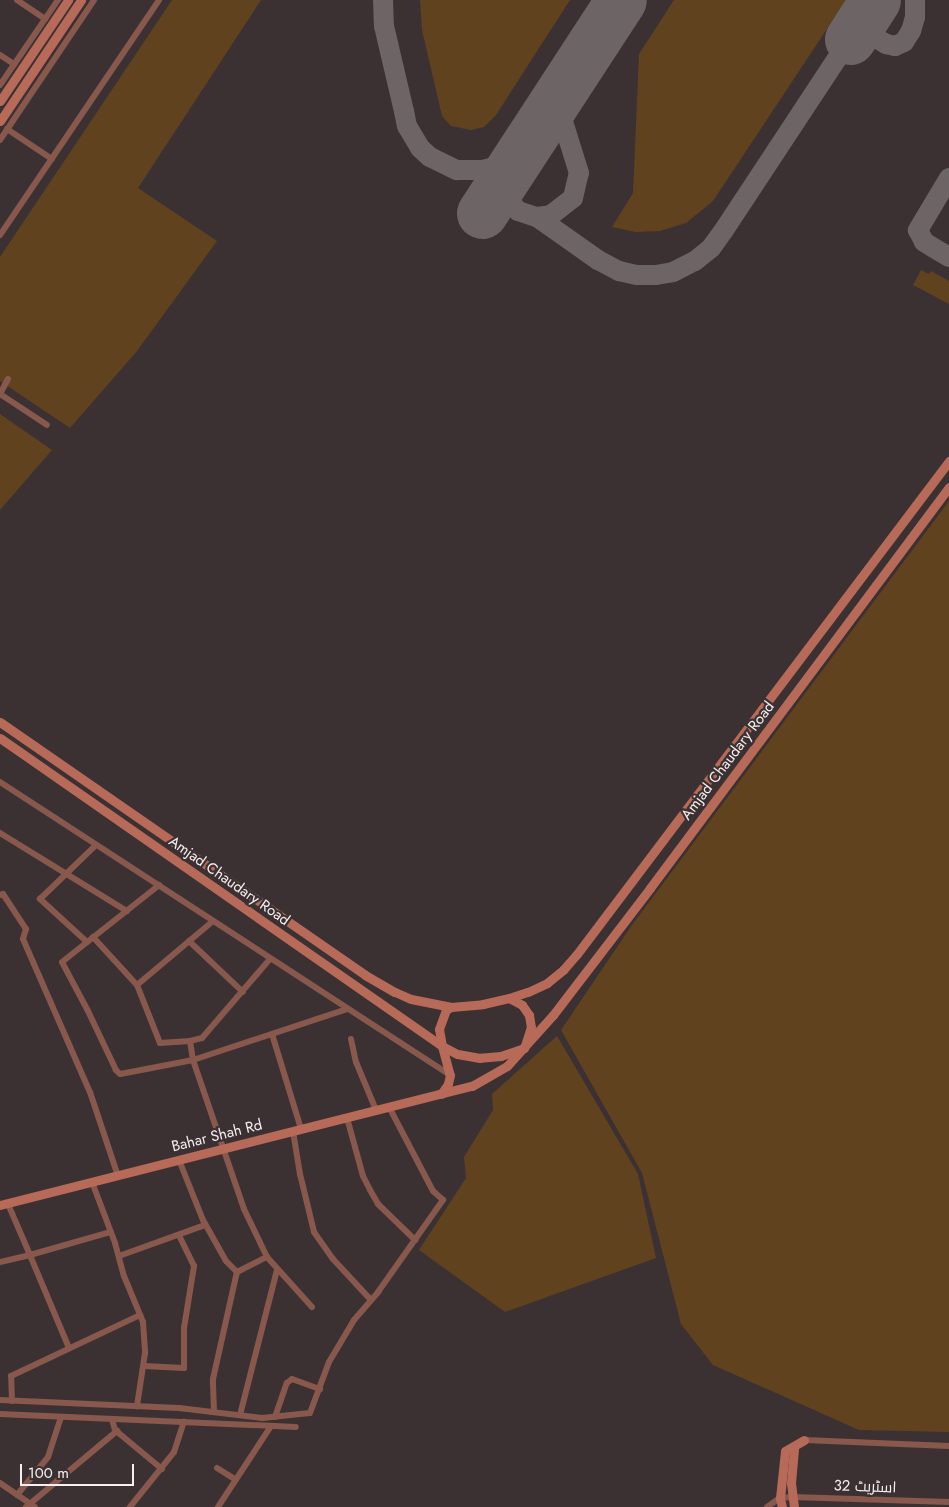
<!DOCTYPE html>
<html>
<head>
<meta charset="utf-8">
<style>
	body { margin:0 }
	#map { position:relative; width:949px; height:1507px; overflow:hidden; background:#3b3133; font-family:Jost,Cairo,sans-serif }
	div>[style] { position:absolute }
	.green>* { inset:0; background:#60421f }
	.taxiway>* { height:20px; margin:-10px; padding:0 10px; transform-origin:10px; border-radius:10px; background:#6d6466 }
	.runway>* { height:51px; margin:-25.5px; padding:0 25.5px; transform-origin:25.5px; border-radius:25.5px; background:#6d6466 }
	.street>* { height:6px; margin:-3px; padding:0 3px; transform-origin:3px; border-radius:3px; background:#89584c }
	.secondary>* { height:9px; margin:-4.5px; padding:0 4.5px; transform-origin:4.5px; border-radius:4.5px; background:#b86a58 }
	span { translate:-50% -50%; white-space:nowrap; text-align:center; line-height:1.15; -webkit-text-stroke:4.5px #3b3133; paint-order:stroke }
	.street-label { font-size:15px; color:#f6f0f1 }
	.scale { position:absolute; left:20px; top:1464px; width:114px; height:22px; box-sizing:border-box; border:2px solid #f6f0f1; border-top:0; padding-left:6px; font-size:15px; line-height:18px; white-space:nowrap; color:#f6f0f1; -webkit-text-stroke:4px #3b3133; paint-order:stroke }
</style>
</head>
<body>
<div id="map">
	<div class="green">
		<i style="clip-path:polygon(172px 0,261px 0,138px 188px,217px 241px,137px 351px,70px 428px,0 381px,0 257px)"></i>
		<i style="clip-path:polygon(420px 0,570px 0,496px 115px,484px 127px,471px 130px,451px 126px,442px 116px,422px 30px)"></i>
		<i style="clip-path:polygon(674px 0,846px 0,713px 201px,686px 223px,660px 231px,636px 232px,612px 227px,633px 193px,639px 54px)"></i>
		<i style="clip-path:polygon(921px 270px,929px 274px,931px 271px,949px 281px,949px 304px,913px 285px)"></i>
		<i style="clip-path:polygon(0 414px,52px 450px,0 510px)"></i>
		<i style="clip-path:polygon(949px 501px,949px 1432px,859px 1430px,713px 1365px,681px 1324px,642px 1173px,561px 1030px,632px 925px)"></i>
		<i style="clip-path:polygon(557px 1036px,638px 1174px,656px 1258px,505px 1312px,419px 1250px,466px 1178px,464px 1157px,493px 1110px,492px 1094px)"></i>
	</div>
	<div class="taxiway">
		<i style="left:383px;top:0;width:26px;rotate:88deg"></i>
		<i style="left:384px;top:26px;width:87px;rotate:76.8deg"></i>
		<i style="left:404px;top:111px;width:15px;rotate:79deg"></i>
		<i style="left:407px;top:126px;width:26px;rotate:59deg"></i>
		<i style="left:420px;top:148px;width:13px;rotate:42deg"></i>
		<i style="left:430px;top:157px;width:30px;rotate:26deg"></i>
		<i style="left:457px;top:170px;width:26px"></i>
		<i style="left:483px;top:170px;width:35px;rotate:-15deg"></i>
		<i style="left:871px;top:0;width:20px;rotate:114deg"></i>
		<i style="left:863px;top:18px;width:12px;rotate:70deg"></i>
		<i style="left:867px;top:29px;width:13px;rotate:45deg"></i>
		<i style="left:876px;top:38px;width:12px;rotate:31deg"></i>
		<i style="left:886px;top:44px;width:9px;rotate:13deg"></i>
		<i style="left:895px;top:46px;width:10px;rotate:-24deg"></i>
		<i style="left:904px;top:42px;width:13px;rotate:-58deg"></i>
		<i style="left:911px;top:31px;width:15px;rotate:-74deg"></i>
		<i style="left:915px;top:17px;width:17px;rotate:-90deg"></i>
		<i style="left:517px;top:161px;width:31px;rotate:103deg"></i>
		<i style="left:510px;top:191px;width:13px;rotate:81deg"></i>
		<i style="left:512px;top:204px;width:9px;rotate:49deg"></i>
		<i style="left:518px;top:211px;width:20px;rotate:18deg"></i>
		<i style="left:537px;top:217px;width:14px;rotate:-8deg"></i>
		<i style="left:551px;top:215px;width:28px;rotate:-38deg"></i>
		<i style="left:573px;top:198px;width:26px;rotate:-77deg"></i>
		<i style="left:579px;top:173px;width:64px;rotate:-107.3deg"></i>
		<i style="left:560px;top:112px;width:10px;rotate:-101deg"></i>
		<i style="left:558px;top:102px;width:10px;rotate:-73deg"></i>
		<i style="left:949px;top:178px;width:61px;rotate:120.8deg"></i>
		<i style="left:918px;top:230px;width:13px;rotate:63deg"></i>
		<i style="left:924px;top:242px;width:29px;rotate:31deg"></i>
		<i style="left:537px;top:217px;width:75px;rotate:35.2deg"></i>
		<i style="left:598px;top:260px;width:24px;rotate:28deg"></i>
		<i style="left:619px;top:271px;width:18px;rotate:13deg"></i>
		<i style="left:637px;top:275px;width:19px"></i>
		<i style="left:656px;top:275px;width:17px;rotate:-10deg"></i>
		<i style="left:673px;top:272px;width:25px;rotate:-27deg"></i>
		<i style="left:695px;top:261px;width:21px;rotate:-39deg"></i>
		<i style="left:711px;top:248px;width:22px;rotate:-54deg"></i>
		<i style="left:724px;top:230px;width:229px;rotate:-56.6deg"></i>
	</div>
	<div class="runway">
		<i style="left:850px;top:39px;width:46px;rotate:-57.3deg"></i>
		<i style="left:482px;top:213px;width:254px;rotate:-56.9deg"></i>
	</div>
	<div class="street">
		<i style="left:17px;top:0;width:34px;rotate:34deg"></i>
		<i style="left:0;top:55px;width:17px;rotate:33deg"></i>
		<i style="left:0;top:85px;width:103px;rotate:-55.7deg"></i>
		<i style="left:7px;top:129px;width:54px;rotate:33.7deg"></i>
		<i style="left:0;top:140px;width:169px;rotate:-56.1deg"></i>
		<i style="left:0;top:235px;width:284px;rotate:-55.9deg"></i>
		<i style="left:0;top:394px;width:56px;rotate:33.4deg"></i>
		<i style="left:0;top:394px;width:17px;rotate:-62deg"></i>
		<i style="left:0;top:782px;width:537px;rotate:33.07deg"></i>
		<i style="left:0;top:833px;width:149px;rotate:31.6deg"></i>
		<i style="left:0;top:895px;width:3px;rotate:-18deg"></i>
		<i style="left:3px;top:894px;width:42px;rotate:56.7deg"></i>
		<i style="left:26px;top:929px;width:10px;rotate:107deg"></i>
		<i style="left:23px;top:939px;width:167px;rotate:66.4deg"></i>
		<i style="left:90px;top:1092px;width:89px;rotate:71.6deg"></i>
		<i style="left:93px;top:937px;width:65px;rotate:47.5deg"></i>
		<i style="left:137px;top:985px;width:62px;rotate:68.4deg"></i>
		<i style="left:160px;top:1043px;width:30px;rotate:-4deg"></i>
		<i style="left:190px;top:1041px;width:19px;rotate:81deg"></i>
		<i style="left:193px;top:1060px;width:74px;rotate:169.1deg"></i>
		<i style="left:120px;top:1074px;width:6px;rotate:-135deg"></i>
		<i style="left:116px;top:1070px;width:65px;rotate:-115.4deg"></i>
		<i style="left:88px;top:1011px;width:55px;rotate:-118deg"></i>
		<i style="left:62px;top:962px;width:124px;rotate:-38.4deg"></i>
		<i style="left:189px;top:941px;width:74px;rotate:43.4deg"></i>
		<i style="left:87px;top:942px;width:64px;rotate:-137.5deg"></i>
		<i style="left:40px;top:899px;width:78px;rotate:-44deg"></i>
		<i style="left:137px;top:985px;width:99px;rotate:-40.1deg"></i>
		<i style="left:272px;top:1034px;width:99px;rotate:73deg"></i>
		<i style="left:351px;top:1039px;width:24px;rotate:78deg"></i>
		<i style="left:356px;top:1062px;width:52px;rotate:67.4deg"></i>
		<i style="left:190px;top:1041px;width:12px;rotate:-14deg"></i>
		<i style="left:202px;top:1038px;width:104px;rotate:-49.3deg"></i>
		<i style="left:347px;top:1118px;width:60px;rotate:74.6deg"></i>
		<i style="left:363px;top:1176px;width:16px;rotate:63deg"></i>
		<i style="left:370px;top:1190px;width:16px;rotate:60deg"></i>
		<i style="left:378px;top:1204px;width:52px;rotate:44.2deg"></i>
		<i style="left:293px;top:1131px;width:44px;rotate:80.8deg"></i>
		<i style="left:300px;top:1174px;width:60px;rotate:76.4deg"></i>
		<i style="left:314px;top:1232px;width:33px;rotate:55deg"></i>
		<i style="left:333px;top:1259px;width:56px;rotate:47.2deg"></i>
		<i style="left:179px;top:1160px;width:65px;rotate:68.2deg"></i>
		<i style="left:203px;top:1220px;width:47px;rotate:60.7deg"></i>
		<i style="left:226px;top:1261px;width:16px;rotate:45deg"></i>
		<i style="left:92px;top:1182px;width:65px;rotate:69.3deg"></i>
		<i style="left:115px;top:1243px;width:34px;rotate:75deg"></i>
		<i style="left:124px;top:1276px;width:50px;rotate:67.6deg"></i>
		<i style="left:143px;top:1322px;width:31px;rotate:86deg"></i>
		<i style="left:145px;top:1353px;width:54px;rotate:98.6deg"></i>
		<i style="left:119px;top:1256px;width:91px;rotate:-19.8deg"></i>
		<i style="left:0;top:1262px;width:31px;rotate:-13deg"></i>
		<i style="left:30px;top:1255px;width:56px;rotate:-113.3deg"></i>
		<i style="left:312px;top:1307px;width:67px;rotate:-132deg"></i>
		<i style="left:267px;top:1257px;width:53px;rotate:-115.6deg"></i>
		<i style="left:244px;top:1209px;width:157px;rotate:-108.9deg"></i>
		<i style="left:193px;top:1060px;width:162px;rotate:-18.3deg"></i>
		<i style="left:69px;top:1348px;width:101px;rotate:-112.8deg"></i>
		<i style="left:30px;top:1255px;width:84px;rotate:-15.9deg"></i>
		<i style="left:144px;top:1366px;width:40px;rotate:2.9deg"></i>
		<i style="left:184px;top:1368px;width:40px;rotate:-90deg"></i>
		<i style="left:184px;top:1328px;width:63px;rotate:-80.8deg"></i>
		<i style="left:194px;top:1266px;width:34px;rotate:-116deg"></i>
		<i style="left:0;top:1400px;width:179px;rotate:2.6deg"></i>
		<i style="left:179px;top:1408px;width:84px;rotate:6.9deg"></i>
		<i style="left:262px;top:1418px;width:48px;rotate:-5.9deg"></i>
		<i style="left:310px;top:1413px;width:54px;rotate:-69.6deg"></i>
		<i style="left:329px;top:1362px;width:49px;rotate:-59.2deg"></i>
		<i style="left:354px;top:1320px;width:37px;rotate:-49deg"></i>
		<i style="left:378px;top:1292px;width:113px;rotate:-54.8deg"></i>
		<i style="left:443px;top:1200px;width:13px;rotate:-138deg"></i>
		<i style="left:433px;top:1191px;width:95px;rotate:-117.6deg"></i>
		<i style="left:12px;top:1401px;width:25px;rotate:-92deg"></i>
		<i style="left:11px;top:1376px;width:143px;rotate:-25.3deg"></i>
		<i style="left:214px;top:1412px;width:33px;rotate:-92deg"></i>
		<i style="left:213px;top:1379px;width:110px;rotate:-77.4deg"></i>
		<i style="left:237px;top:1272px;width:34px;rotate:-27deg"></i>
		<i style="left:0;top:1414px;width:296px;rotate:2.5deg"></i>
		<i style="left:240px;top:1415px;width:150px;rotate:-75.7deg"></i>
		<i style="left:275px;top:1417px;width:36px;rotate:-71deg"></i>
		<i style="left:287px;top:1383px;width:6px;rotate:-39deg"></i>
		<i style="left:292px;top:1379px;width:30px;rotate:20deg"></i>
		<i style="left:112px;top:1419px;width:11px;rotate:75deg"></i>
		<i style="left:115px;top:1430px;width:61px;rotate:39.7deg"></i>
		<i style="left:804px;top:1440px;width:145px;rotate:2.4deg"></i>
		<i style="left:217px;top:1468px;width:22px;rotate:32deg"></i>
		<i style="left:0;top:1483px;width:42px;rotate:34.4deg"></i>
		<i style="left:17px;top:1495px;width:49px;rotate:-50.8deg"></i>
		<i style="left:48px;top:1457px;width:42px;rotate:-72deg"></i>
		<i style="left:26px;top:1507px;width:119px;rotate:-39.9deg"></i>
		<i style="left:130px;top:1507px;width:70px;rotate:-51.3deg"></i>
		<i style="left:174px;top:1452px;width:32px;rotate:-72deg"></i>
		<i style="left:218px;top:1507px;width:97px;rotate:-56.8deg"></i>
		<i style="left:767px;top:1507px;width:16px;rotate:-35deg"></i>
		<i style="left:780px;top:1498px;width:12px;rotate:-5deg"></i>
		<i style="left:792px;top:1497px;width:157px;rotate:1.8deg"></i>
	</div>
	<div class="secondary">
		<i style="left:0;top:101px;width:122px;rotate:-56deg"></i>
		<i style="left:0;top:121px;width:146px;rotate:-56.2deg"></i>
		<i style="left:0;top:722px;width:444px;rotate:34.7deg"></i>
		<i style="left:365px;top:975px;width:34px;rotate:30deg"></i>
		<i style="left:395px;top:992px;width:17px;rotate:24deg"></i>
		<i style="left:411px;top:999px;width:41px;rotate:11.3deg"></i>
		<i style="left:0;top:738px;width:539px;rotate:34.87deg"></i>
		<i style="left:442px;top:1046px;width:30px;rotate:75deg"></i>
		<i style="left:450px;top:1075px;width:9px;rotate:103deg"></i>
		<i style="left:448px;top:1084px;width:12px;rotate:125deg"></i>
		<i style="left:509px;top:998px;width:20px;rotate:-18deg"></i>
		<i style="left:528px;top:992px;width:21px;rotate:-25deg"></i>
		<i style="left:547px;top:983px;width:21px;rotate:-39deg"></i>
		<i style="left:563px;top:970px;width:21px;rotate:-49deg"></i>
		<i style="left:577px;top:954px;width:618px;rotate:-52.96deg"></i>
		<i style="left:509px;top:998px;width:15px;rotate:28deg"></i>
		<i style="left:522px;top:1005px;width:12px;rotate:55deg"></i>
		<i style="left:529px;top:1015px;width:12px;rotate:81deg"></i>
		<i style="left:531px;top:1027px;width:22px;rotate:108deg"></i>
		<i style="left:524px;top:1048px;width:24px;rotate:161deg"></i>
		<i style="left:501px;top:1056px;width:21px;rotate:175deg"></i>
		<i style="left:480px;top:1058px;width:23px;rotate:-170deg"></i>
		<i style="left:457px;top:1054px;width:17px;rotate:-152deg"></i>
		<i style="left:442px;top:1046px;width:17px;rotate:-100deg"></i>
		<i style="left:439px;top:1029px;width:20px;rotate:-70deg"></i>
		<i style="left:446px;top:1010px;width:6px;rotate:-31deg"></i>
		<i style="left:451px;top:1007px;width:32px;rotate:-5deg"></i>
		<i style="left:483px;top:1004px;width:27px;rotate:-13deg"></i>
		<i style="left:0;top:1205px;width:487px;rotate:-14.2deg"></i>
		<i style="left:472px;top:1086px;width:40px;rotate:-29.7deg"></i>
		<i style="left:507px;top:1066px;width:69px;rotate:-48deg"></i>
		<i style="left:553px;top:1015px;width:160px;rotate:-52.6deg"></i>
		<i style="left:650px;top:888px;width:500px;rotate:-53.29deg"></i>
		<i style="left:782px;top:1507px;width:9px;rotate:-103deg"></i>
		<i style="left:780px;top:1498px;width:47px;rotate:-83.9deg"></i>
		<i style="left:785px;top:1451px;width:22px;rotate:-30deg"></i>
		<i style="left:794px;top:1507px;width:24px;rotate:-97deg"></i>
		<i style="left:791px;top:1483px;width:36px;rotate:-85deg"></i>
	</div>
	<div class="street-label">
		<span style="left:728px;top:761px;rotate:-53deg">Amjad Chaudary Road</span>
		<span style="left:229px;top:881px;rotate:35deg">Amjad Chaudary Road</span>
		<span style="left:217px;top:1136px;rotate:-14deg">Bahar Shah Rd</span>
		<span style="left:865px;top:1487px;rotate:2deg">اسٹریٹ 32</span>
	</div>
	<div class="scale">100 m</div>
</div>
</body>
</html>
